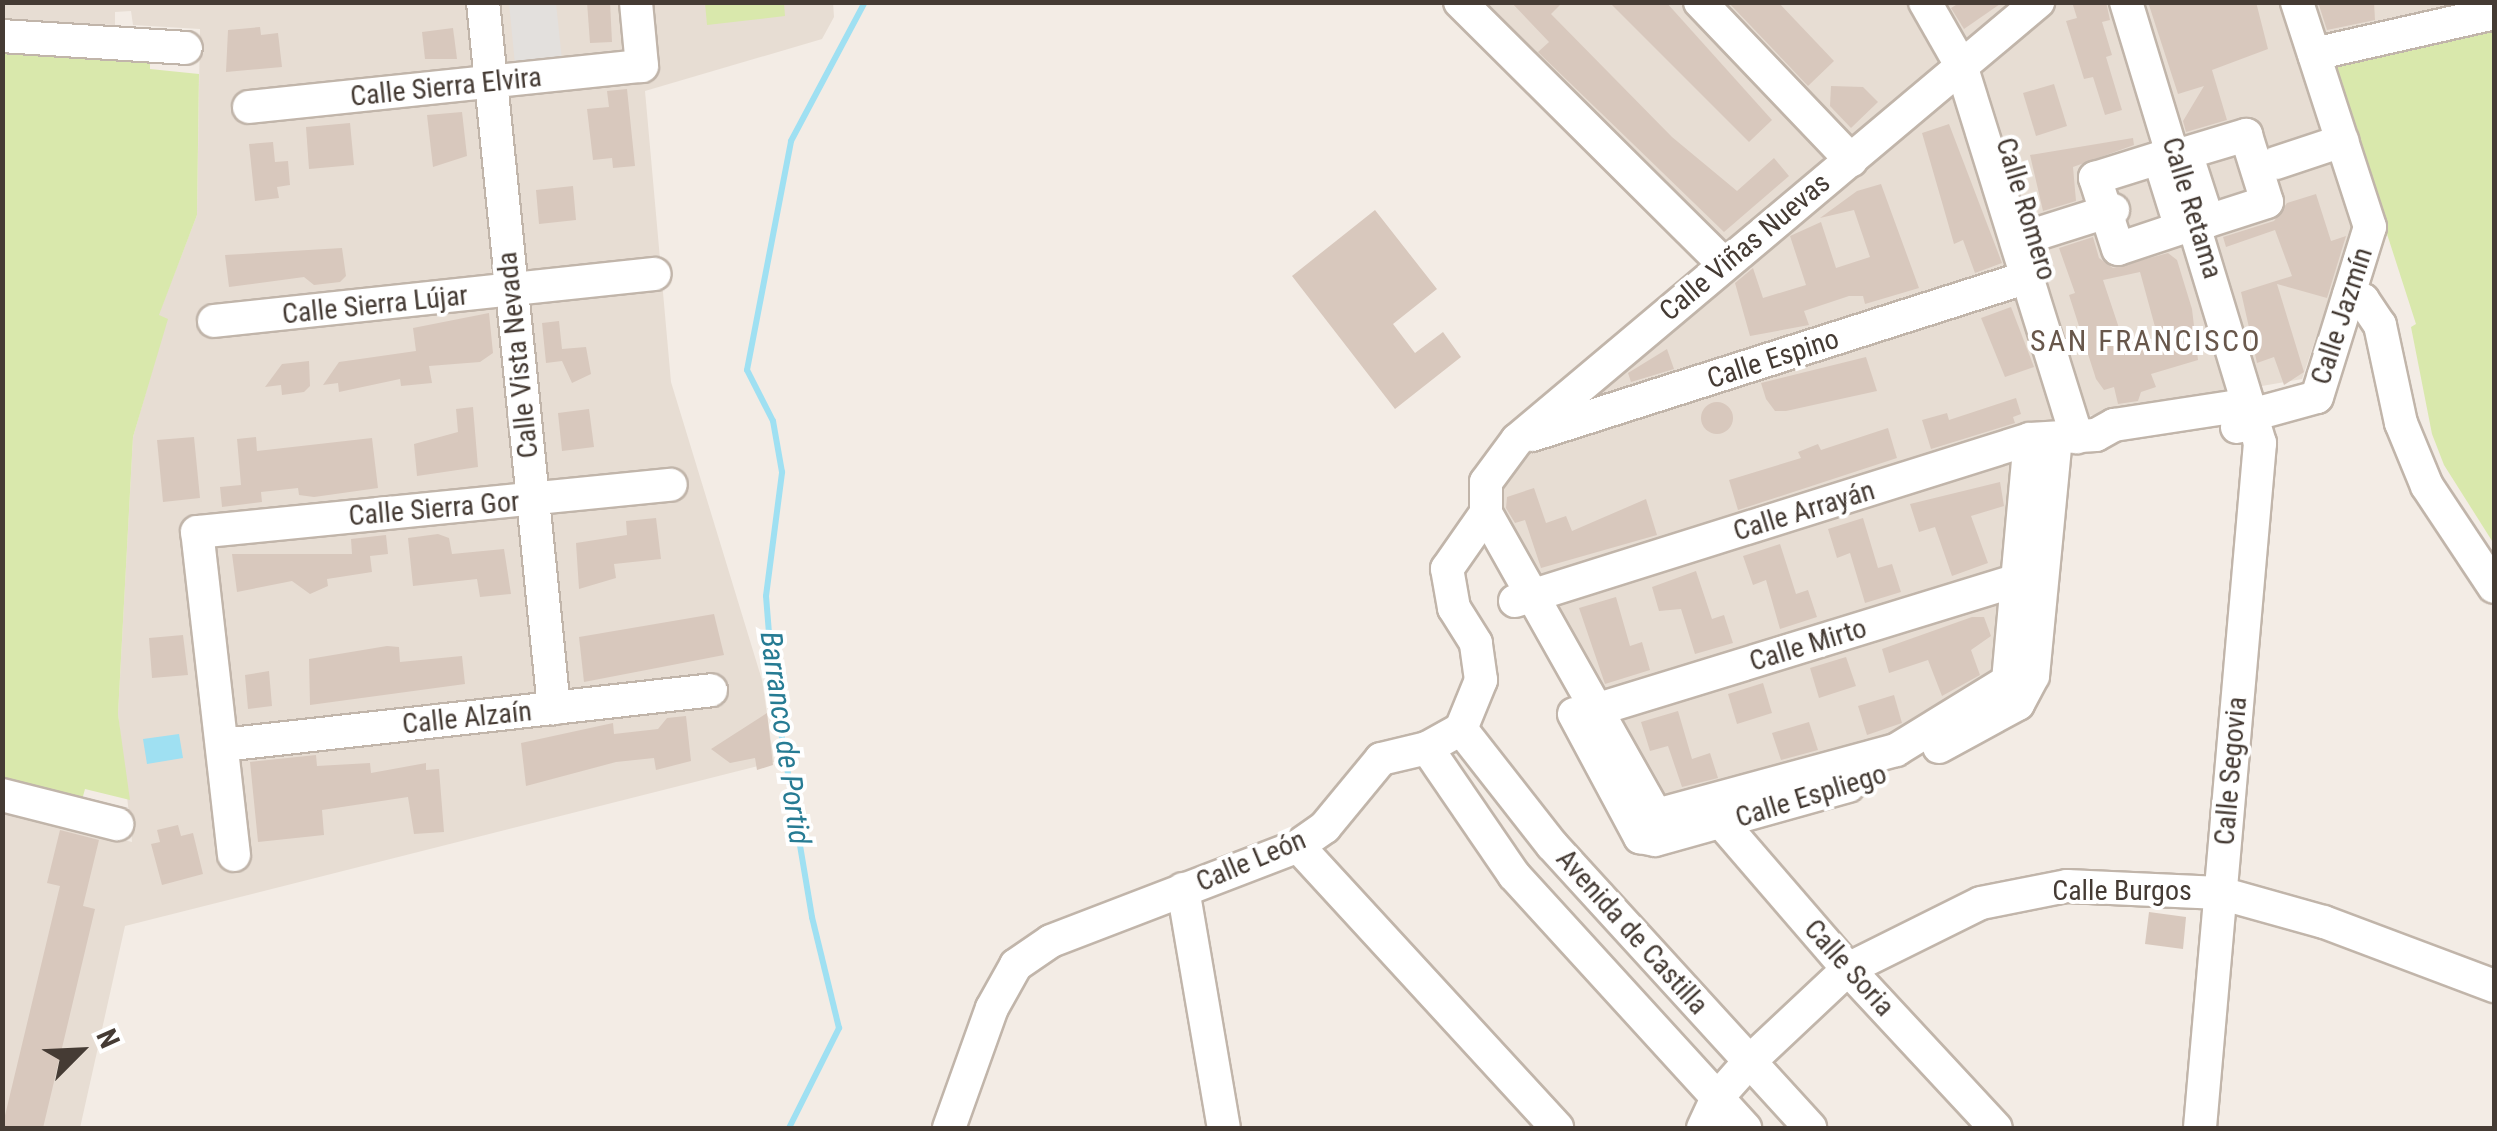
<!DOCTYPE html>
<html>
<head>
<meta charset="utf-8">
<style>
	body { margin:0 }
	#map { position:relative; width:2497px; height:1131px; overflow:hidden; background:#f3ece5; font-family:"Roboto Condensed",sans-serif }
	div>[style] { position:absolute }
	.residential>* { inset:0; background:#e7ddd3 }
	.green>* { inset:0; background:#d9e8ac }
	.parking>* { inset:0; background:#e3e0dd }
	.water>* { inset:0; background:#9fe0f2 }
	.stream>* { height:6px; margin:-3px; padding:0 3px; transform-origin:3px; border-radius:3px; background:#9fe0f2 }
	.building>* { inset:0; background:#d8c8bd }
	.round { border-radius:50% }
	.roads { filter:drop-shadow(2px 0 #c1b5aa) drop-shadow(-2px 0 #c1b5aa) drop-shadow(0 2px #c1b5aa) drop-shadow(0 -2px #c1b5aa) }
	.minor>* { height:32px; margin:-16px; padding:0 16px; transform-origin:16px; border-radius:16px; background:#fff }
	span { translate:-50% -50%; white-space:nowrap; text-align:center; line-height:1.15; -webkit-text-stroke:8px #fff; paint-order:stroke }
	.street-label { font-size:28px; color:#453b34 }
	.neighbourhood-label { font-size:30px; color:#68574b; letter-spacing:2.5px }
	.water-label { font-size:30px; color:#267b93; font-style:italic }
	.frame { position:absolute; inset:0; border:5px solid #453b34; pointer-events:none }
	.north { position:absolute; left:30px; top:1001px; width:100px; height:100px; -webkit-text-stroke:8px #fff; paint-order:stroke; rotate:66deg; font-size:28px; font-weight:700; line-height:40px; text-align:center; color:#453b34 }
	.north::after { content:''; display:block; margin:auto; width:35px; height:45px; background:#453b34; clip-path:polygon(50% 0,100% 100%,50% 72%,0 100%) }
</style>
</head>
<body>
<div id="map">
	<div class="residential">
		<i style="clip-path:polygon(3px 2px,833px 2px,834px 17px,822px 39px,645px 91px,671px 382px,762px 680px,774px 762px,125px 926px,80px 1128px,3px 1128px,3px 811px,132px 842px,118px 714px,133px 437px,167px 319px,158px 316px,197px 215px,200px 29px,133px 25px,131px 11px,115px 12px,115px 25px,3px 20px)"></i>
		<i style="clip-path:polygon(2494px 2px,2355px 222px,2302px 379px,2018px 428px,2001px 669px,1885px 746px,1659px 806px,1493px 501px,1524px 450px,1736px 275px,1473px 3px)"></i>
	</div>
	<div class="green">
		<i style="clip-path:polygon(705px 3px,784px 3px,785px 16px,707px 25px)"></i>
		<i style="clip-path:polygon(2494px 25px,2494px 544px,2444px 465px,2432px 434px,2411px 327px,2416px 324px,2331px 60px)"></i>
		<i style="clip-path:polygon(2px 50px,150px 57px,150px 69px,199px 74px,197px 215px,159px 315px,168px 319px,133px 437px,118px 714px,130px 800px,85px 789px,82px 800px,3px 780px)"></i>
	</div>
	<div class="parking">
		<i style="clip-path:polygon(509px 3px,556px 3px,562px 60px,515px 65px)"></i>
	</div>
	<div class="water">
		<i style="clip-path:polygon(179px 734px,183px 758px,147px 764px,143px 739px)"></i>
	</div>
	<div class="stream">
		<i style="left:789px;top:1128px;width:112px;rotate:-63.4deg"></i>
		<i style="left:839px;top:1028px;width:114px;rotate:-103.7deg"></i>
		<i style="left:812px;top:917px;width:237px;rotate:-99.5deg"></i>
		<i style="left:773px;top:683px;width:87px;rotate:-94.6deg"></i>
		<i style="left:766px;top:596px;width:125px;rotate:-82.6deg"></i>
		<i style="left:782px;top:472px;width:52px;rotate:-100deg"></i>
		<i style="left:773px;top:421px;width:57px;rotate:-117deg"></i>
		<i style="left:747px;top:370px;width:233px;rotate:-79.1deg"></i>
		<i style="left:791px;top:141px;width:157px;rotate:-62deg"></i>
	</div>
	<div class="building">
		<i style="clip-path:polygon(587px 2px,610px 2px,612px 42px,590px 43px)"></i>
		<i style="clip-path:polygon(1511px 2px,1563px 2px,1551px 14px,1672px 137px,1737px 191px,1774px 158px,1789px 176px,1724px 232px,1538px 52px,1549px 42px)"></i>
		<i style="clip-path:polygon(1609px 2px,1666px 2px,1772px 120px,1749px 142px)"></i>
		<i style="clip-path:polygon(1728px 2px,1778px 2px,1834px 61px,1808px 86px)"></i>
		<i style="clip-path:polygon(1961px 2px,2003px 2px,1964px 29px,1951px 8px)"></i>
		<i style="clip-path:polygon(2072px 2px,2106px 2px,2110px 20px,2102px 22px,2112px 55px,2106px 57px,2122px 110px,2105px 115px,2093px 77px,2084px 79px,2066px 21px,2077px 18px)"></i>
		<i style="clip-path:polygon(2148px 2px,2256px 2px,2268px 49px,2212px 70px,2227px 120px,2186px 132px,2183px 121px,2204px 86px,2178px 94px)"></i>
		<i style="clip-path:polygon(2318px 2px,2374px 2px,2375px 20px,2327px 30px)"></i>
		<i style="clip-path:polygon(260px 27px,261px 35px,278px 33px,282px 67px,226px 72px,228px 30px)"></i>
		<i style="clip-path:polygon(453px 28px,457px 59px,425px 59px,422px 32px)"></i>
		<i style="clip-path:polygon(2054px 84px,2067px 126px,2036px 136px,2023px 93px)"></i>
		<i style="clip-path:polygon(1831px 86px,1863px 87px,1878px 102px,1851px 128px,1830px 106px)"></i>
		<i style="clip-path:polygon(627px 89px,635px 166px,613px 168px,612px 158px,593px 160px,587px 109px,609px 107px,607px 91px)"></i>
		<i style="clip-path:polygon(462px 112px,467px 156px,433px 167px,427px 115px)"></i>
		<i style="clip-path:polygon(350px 123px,354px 165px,309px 169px,306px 127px)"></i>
		<i style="clip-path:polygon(1949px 124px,2002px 263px,1975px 273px,1963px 240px,1954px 244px,1922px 133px)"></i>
		<i style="clip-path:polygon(2133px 138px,2134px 145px,2073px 167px,2076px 201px,2043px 211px,2030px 155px)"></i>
		<i style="clip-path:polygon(273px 142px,275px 162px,288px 161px,290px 185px,277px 187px,279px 198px,255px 201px,249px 144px)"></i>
		<i style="clip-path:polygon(1881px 184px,1919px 288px,1865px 304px,1863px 296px,1849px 296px,1804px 311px,1809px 325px,1750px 336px,1735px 283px,1753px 268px,1763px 298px,1806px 285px,1790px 236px,1821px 222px,1836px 268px,1870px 257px,1854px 210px,1820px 218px,1857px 191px)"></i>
		<i style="clip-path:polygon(573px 186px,576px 220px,539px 224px,536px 190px)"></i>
		<i style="clip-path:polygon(2316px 194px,2331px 241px,2346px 236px,2327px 298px,2277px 284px,2304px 372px,2284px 385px,2274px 357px,2257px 363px,2241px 292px,2292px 276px,2275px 230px,2226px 247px,2223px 237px,2274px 221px,2287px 203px)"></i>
		<i style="clip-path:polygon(1375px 210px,1437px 289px,1393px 324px,1415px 353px,1443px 332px,1461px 357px,1395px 409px,1292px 276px)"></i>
		<i style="clip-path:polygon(evenodd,2093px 237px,2099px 258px,2113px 268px,2168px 253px,2177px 260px,2192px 309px,2198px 360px,2151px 374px,2156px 387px,2141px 392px,2138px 401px,2118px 404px,2114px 387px,2104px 390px,2096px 379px,2069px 295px,2075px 293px,2059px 248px,2093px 237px,2140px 272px,2160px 345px,2128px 355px,2103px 280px,2140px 272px)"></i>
		<i style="clip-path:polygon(342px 248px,346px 276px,340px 282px,314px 285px,304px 277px,229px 287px,225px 255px)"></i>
		<i style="clip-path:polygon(2011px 307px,2034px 367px,2005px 377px,1981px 318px)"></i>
		<i style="clip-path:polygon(489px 313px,493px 353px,480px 362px,429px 366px,432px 383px,401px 386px,400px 379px,339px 392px,338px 383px,323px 385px,339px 362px,416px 351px,413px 328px)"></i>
		<i style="clip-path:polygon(559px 321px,562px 349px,586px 347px,591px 374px,572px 383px,562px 361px,546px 363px,542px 323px)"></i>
		<i style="clip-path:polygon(1667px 349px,1674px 369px,1631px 382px,1628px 373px)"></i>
		<i style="clip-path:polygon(1866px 357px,1877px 391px,1786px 411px,1775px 411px,1766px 399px,1761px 383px)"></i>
		<i style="clip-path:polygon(309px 361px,310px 386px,304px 392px,282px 395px,281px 385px,265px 387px,282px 364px)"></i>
		<i style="clip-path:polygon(2016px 398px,2021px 414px,2013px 417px,2015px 423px,1931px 449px,1922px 420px,1947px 413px,1949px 420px)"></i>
		<i class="round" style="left:1701px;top:402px;width:32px;height:32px"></i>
		<i style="clip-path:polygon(473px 407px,478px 467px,417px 476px,414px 444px,458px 432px,456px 409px)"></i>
		<i style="clip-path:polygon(589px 409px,594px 447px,562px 451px,558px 413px)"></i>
		<i style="clip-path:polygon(1888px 428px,1897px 458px,1738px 510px,1729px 480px,1801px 458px,1798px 452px,1818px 444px,1821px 450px)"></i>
		<i style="clip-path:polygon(194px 437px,200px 498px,163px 502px,157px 440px)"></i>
		<i style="clip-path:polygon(256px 437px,257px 451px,372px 438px,378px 488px,314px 497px,299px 495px,298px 488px,261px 492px,262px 502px,222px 507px,220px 487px,241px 485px,237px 439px)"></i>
		<i style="clip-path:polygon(2000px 482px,2004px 506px,1971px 516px,1988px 563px,1952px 576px,1935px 527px,1919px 532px,1910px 504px)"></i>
		<i style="clip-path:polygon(1534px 488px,1546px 523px,1566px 516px,1572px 531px,1646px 499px,1657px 535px,1541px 568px,1525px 520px,1515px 523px,1506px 508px,1507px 497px)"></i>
		<i style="clip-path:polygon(656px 518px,661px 559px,614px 564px,616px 578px,579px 589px,576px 543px,627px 535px,626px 521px)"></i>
		<i style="clip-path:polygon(1863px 518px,1878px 568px,1892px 564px,1901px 592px,1865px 603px,1850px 553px,1837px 558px,1828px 529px)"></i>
		<i style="clip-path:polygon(438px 534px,449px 538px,452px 554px,504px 549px,511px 594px,480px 597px,477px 579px,413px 586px,408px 538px)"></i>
		<i style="clip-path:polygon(386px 535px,388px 554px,370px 556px,372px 572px,327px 579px,328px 586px,310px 594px,292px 581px,237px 592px,232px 554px,352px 554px,351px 539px)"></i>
		<i style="clip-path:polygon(1780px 544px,1796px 594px,1808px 590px,1817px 617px,1780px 629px,1766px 580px,1753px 585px,1743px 556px)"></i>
		<i style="clip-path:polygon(1696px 571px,1712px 619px,1724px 615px,1733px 643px,1695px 654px,1681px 609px,1659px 611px,1652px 587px)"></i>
		<i style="clip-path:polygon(1616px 597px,1630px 646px,1642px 642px,1650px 670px,1605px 684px,1579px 608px)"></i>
		<i style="clip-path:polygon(714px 614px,724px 655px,584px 682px,579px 637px)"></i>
		<i style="clip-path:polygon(1972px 617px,1984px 617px,1991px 636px,1971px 650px,1980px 675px,1942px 696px,1928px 660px,1889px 673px,1882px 649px)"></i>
		<i style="clip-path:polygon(183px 635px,188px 675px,152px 678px,149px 638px)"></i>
		<i style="clip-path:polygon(387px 646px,399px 647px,400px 662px,462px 656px,465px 684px,310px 705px,309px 659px)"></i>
		<i style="clip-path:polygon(1846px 657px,1856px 686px,1819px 698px,1810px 668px)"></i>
		<i style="clip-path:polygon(269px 671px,272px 706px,248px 709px,245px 675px)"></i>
		<i style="clip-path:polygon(1763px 683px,1772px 713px,1737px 724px,1728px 694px)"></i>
		<i style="clip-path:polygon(1894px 695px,1902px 723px,1867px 735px,1858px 706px)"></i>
		<i style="clip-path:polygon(1678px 711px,1692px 759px,1710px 753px,1718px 778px,1682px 787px,1668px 746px,1650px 751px,1641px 722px)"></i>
		<i style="clip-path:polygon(767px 713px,773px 765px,757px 770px,755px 758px,730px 763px,711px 749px)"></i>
		<i style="clip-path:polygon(686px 716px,691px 761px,656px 770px,654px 758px,616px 762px,526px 786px,521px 743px,613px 723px,614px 734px,658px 729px,667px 718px)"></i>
		<i style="clip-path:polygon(1809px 722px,1818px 750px,1781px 760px,1772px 733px)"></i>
		<i style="clip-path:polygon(316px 755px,317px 766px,370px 763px,371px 773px,426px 763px,426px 770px,439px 769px,444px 832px,414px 834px,408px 797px,322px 810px,324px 835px,258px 842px,250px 762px)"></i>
		<i style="clip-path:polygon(178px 825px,181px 836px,193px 833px,203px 874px,162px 885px,151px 844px,160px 842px,157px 830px)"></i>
		<i style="clip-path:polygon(60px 830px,99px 840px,83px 906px,95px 909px,43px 1128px,2px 1128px,60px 886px,47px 883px)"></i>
		<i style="clip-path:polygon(2149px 912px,2186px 917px,2183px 949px,2145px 944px)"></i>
	</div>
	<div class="roads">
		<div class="minor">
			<i style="left:483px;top:2px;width:710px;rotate:84.26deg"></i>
			<i style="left:1460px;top:2px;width:371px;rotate:44.8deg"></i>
			<i style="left:1700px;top:2px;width:219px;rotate:46.3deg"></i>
			<i style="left:1925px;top:2px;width:73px;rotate:60.3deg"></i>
			<i style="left:1961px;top:65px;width:390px;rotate:72.7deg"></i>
			<i style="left:2126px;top:2px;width:461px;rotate:73.1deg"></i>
			<i style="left:2260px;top:443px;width:688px;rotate:95.01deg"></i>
			<i style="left:2px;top:36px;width:184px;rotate:3.7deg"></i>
			<i style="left:2314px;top:54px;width:185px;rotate:-12.8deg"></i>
			<i style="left:249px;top:107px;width:395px;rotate:-6deg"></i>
			<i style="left:642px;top:66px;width:64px;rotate:-95.4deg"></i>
			<i style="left:2246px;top:135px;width:70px;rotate:72.6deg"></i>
			<i style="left:2267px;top:202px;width:62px;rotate:162.1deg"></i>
			<i style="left:2208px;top:221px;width:71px;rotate:-107.9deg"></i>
			<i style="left:2186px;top:153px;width:63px;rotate:-16.7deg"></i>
			<i style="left:2159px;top:158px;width:73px;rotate:72.6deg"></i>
			<i style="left:2181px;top:228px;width:66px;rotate:161.6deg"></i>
			<i style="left:2118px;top:249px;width:75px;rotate:-107.9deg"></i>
			<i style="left:2095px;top:178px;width:67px;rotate:-17.4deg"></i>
			<i style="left:2276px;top:163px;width:70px;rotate:-18.4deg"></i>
			<i style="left:2034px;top:235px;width:83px;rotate:-17.6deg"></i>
			<i style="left:2349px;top:295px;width:15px;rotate:20deg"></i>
			<i style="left:2363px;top:300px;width:30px;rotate:56deg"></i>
			<i style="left:2380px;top:325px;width:100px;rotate:77.9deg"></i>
			<i style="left:2401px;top:423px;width:68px;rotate:67.6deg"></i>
			<i style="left:2427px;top:486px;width:121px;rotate:56.4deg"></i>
			<i style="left:214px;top:321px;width:443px;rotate:-6.1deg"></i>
			<i style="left:2237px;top:427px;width:22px;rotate:-36deg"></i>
			<i style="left:2255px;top:414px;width:64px;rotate:-15.3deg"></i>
			<i style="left:2317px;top:397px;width:178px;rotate:-72.7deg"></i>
			<i style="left:2370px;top:227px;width:237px;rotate:-108deg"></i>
			<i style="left:1532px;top:435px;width:521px;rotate:-17.67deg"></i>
			<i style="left:2030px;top:439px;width:243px;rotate:95.2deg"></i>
			<i style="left:2008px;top:681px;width:132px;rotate:148.4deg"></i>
			<i style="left:1896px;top:750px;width:249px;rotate:164.8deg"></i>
			<i style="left:1656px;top:815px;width:347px;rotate:-119.4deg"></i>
			<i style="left:1486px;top:513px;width:31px;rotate:-90deg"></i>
			<i style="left:1486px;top:482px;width:52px;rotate:-53.6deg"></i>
			<i style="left:1517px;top:440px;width:681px;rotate:-40.05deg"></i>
			<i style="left:1515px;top:601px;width:540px;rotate:-17.46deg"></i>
			<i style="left:2030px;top:439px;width:66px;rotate:-3.5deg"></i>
			<i style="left:2096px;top:435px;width:21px;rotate:-29deg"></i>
			<i style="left:2114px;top:425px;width:119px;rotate:-8.7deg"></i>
			<i style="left:2232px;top:407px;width:24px;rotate:17deg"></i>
			<i style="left:1574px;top:714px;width:140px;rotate:61.8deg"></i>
			<i style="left:1640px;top:837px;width:15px;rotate:11deg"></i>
			<i style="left:1655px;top:840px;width:201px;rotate:-15.6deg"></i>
			<i style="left:1579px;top:715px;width:461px;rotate:-17.1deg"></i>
			<i style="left:2020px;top:579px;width:19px;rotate:-3deg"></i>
			<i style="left:1461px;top:729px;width:147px;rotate:51.9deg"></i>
			<i style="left:1552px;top:845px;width:383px;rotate:47.6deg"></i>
			<i style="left:223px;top:745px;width:491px;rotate:-6.4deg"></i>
			<i style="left:1939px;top:747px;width:90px;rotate:-28.6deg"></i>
			<i style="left:2018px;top:704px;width:32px;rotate:-62deg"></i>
			<i style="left:2033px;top:676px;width:238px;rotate:-84.5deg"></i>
			<i style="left:1427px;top:748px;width:154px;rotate:55.6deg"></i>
			<i style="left:1514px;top:875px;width:343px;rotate:47.6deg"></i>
			<i style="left:2px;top:795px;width:119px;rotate:14.2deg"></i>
			<i style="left:1714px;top:804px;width:21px;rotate:67deg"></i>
			<i style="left:1722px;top:823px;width:193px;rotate:49.2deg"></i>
			<i style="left:1848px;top:969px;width:217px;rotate:47.1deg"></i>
			<i style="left:1298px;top:846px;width:383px;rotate:47.4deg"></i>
			<i style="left:234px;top:855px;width:325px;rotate:-96.5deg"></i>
			<i style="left:197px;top:532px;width:476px;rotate:-5.7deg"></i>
			<i style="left:1183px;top:889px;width:242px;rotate:80.3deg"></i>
			<i style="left:949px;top:1128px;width:127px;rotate:-70.3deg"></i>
			<i style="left:992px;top:1008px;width:49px;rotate:-60.8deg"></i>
			<i style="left:1016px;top:965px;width:42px;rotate:-34.4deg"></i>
			<i style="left:1051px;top:941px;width:265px;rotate:-21deg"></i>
			<i style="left:1298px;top:846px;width:33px;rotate:-35deg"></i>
			<i style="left:1325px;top:827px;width:88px;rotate:-50.5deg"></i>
			<i style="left:1381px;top:759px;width:47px;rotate:-13.4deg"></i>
			<i style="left:1427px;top:748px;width:39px;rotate:-29deg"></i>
			<i style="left:1461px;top:729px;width:53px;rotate:-67.8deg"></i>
			<i style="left:1481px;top:680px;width:37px;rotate:-98deg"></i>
			<i style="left:1476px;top:643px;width:41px;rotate:-122.2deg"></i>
			<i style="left:1454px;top:608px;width:40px;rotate:-100deg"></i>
			<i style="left:1447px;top:569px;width:68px;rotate:-55.1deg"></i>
			<i style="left:1703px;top:1128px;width:33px;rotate:-65deg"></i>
			<i style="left:1717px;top:1098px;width:48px;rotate:-48.4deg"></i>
			<i style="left:1749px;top:1062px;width:136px;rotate:-43.2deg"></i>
			<i style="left:1848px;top:969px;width:148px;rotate:-26.4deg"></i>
			<i style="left:1981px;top:903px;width:88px;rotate:-11.2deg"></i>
			<i style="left:2067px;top:886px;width:153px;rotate:2.6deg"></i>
			<i style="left:2220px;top:893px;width:108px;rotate:15.6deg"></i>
			<i style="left:2324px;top:922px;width:182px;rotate:20.6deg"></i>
		</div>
	</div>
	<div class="street-label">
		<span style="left:446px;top:87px;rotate:-6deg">Calle Sierra Elvira</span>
		<span style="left:2192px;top:208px;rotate:73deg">Calle Retama</span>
		<span style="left:2026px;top:209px;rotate:73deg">Calle Romero</span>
		<span style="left:1745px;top:247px;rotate:-40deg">Calle Viñas Nuevas</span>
		<span style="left:375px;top:305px;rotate:-6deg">Calle Sierra Lújar</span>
		<span style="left:2342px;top:316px;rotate:-72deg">Calle Jazmín</span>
		<span style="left:518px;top:355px;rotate:-96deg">Calle Vista Nevada</span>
		<span style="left:1773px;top:359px;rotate:-18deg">Calle Espino</span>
		<span style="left:434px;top:509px;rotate:-5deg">Calle Sierra Gor</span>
		<span style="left:1804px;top:511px;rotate:-17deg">Calle Arrayán</span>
		<span style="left:1808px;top:645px;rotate:-17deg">Calle Mirto</span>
		<span style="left:467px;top:718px;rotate:-6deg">Calle Alzaín</span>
		<span style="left:2231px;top:771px;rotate:-85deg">Calle Segovia</span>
		<span style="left:1811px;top:796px;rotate:-17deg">Calle Espliego</span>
		<span style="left:1251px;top:861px;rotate:-23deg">Calle León</span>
		<span style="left:2122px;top:891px">Calle Burgos</span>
		<span style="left:1632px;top:932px;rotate:48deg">Avenida de Castilla</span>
		<span style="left:1849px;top:968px;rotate:48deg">Calle Soria</span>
	</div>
	<div class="neighbourhood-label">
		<span style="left:2146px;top:341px">SAN FRANCISCO</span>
	</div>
	<div class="water-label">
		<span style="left:785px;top:738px;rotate:82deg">Barranco de Portid</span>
	</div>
	<div class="frame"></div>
	<div class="north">N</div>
</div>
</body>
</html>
